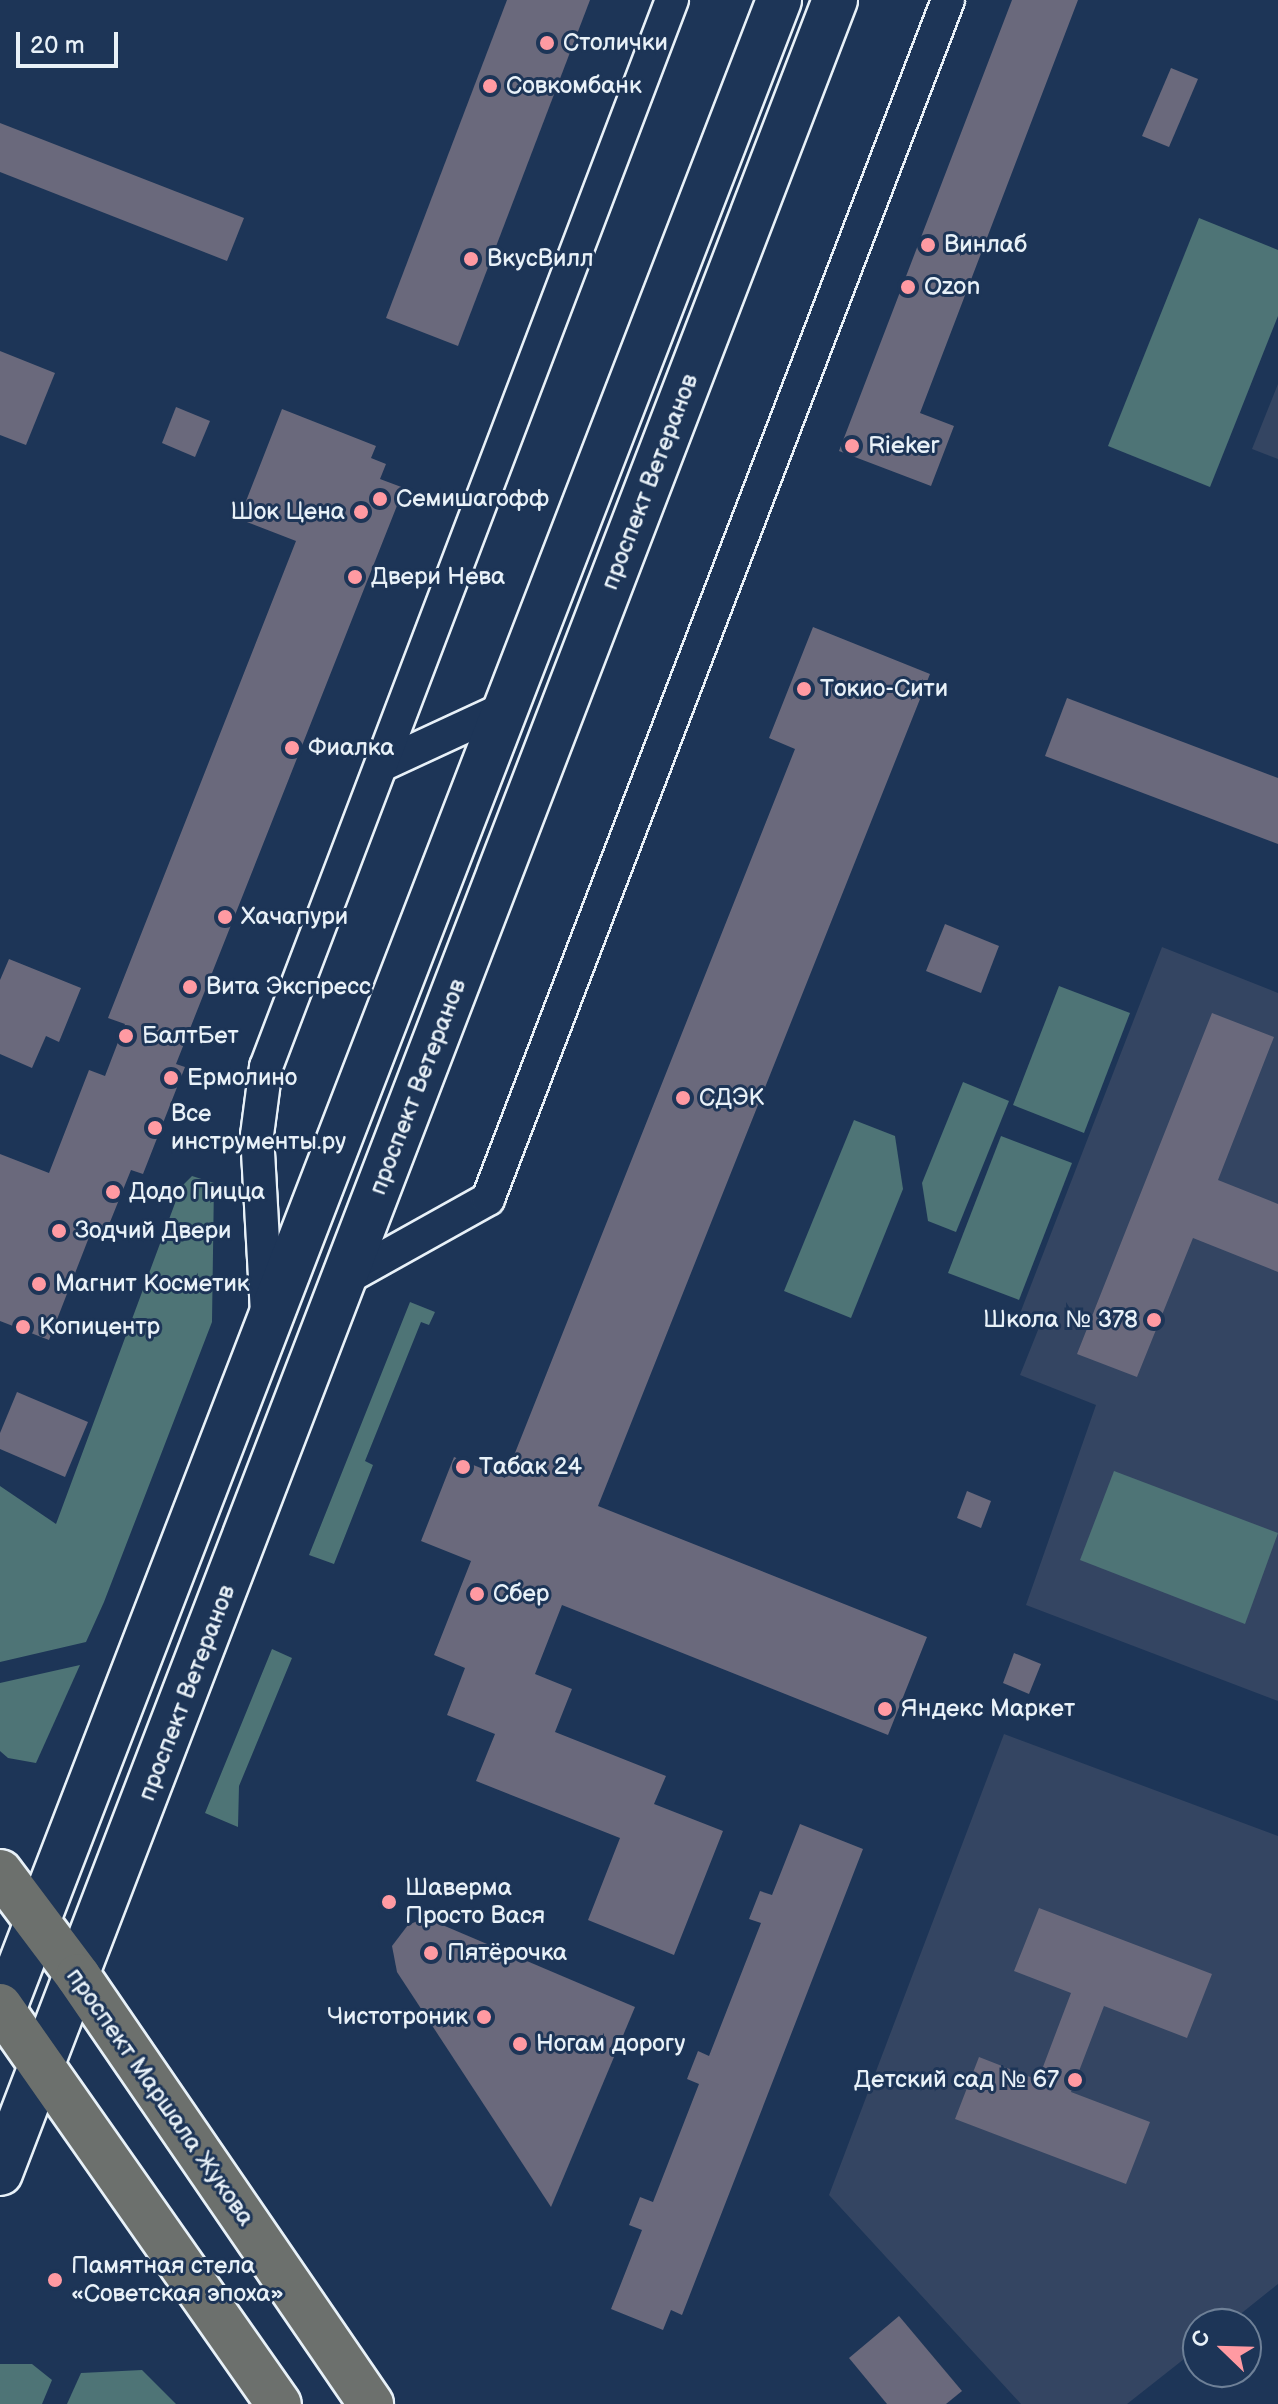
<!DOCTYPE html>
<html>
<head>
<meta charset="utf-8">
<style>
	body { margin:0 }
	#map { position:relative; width:1278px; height:2404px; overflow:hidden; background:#1d3557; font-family:"Balsamiq Sans",sans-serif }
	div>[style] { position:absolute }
	.built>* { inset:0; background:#344562 }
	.green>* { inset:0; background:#4e7476 }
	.building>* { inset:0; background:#6a697c }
	.roads { filter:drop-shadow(2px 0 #e8f1f8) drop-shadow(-2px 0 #e8f1f8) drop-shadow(0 2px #e8f1f8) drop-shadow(0 -2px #e8f1f8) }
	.street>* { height:32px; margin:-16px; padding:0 16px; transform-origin:16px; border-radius:16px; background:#1d3557 }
	.secondary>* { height:44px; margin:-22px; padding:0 22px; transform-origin:22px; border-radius:22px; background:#1d3557 }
	.primary>* { height:44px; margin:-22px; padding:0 22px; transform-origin:22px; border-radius:22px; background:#6c706d }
	.dots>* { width:22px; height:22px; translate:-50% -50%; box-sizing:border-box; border:4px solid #1d3557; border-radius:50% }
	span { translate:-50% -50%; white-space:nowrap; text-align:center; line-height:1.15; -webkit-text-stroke:6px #1d3557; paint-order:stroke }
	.poi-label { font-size:24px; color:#e8f1f8 }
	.left { translate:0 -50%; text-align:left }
	.right { translate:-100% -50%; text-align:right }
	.street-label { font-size:24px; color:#e8f1f8 }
	.north { position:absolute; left:1182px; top:2308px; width:80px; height:80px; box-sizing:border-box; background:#1d3557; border:2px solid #6e8097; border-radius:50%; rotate:293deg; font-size:22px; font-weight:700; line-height:32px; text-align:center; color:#e8f1f8 }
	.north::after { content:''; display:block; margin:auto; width:28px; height:36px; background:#ff9aa2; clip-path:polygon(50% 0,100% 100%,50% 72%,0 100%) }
	.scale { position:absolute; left:16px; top:32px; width:102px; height:36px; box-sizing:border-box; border:4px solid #e8f1f8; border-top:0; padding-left:10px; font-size:24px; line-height:28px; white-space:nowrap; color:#e8f1f8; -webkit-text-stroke:6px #1d3557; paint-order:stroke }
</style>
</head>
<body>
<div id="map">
	<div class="built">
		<i style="clip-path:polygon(1278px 384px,1278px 459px,1252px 449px)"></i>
		<i style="clip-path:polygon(1162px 947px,1278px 993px,1278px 1701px,1026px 1605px,1096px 1405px,1020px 1375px,1040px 1325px,1019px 1316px)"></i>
		<i style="clip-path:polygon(1004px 1734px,1278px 1836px,1278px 2284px,1228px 2324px,1198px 2324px,1198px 2348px,1127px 2404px,1021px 2404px,829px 2195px)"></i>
	</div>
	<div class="green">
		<i style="clip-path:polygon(1199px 218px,1278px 250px,1278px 316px,1210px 487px,1108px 446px)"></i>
		<i style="clip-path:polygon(1059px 986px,1130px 1013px,1084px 1133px,1013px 1105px)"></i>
		<i style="clip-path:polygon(963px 1082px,1009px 1101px,956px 1232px,928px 1221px,922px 1183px)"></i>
		<i style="clip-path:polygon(854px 1120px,895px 1136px,903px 1189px,851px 1318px,784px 1291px)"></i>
		<i style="clip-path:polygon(1001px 1136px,1072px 1163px,1019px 1300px,948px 1273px)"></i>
		<i style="clip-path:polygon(192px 1176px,214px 1183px,212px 1322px,104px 1602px,86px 1642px,0 1662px,0 1486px,56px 1524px,181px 1187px)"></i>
		<i style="clip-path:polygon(410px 1302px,435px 1312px,429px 1325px,421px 1322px,365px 1461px,373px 1465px,334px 1564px,309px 1555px)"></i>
		<i style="clip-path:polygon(1114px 1471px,1278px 1533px,1245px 1624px,1080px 1560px)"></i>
		<i style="clip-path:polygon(272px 1649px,292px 1658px,239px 1786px,238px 1827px,205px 1813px)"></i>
		<i style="clip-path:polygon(80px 1665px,36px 1763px,8px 1758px,0 1751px,0 1683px)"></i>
		<i style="clip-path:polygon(0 2364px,32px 2364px,52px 2380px,42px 2404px,0 2404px)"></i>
		<i style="clip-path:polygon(142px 2370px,176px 2404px,67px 2404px,81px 2373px)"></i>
	</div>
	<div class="building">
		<i style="clip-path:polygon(507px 0,590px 0,458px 346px,386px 318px)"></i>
		<i style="clip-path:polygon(1012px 0,1078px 0,920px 413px,954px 426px,931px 486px,839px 451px)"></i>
		<i style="clip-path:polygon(1171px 68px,1198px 79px,1169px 147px,1142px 136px)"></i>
		<i style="clip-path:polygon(0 123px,244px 218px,227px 261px,0 172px)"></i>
		<i style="clip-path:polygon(0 351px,55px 373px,26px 445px,0 435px)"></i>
		<i style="clip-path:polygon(176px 407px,210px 421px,195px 457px,162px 443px)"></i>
		<i style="clip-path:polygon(282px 409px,376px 446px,371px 458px,386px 464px,380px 479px,404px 488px,176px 1064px,185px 1067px,143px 1174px,131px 1170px,106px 1232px,93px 1227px,49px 1340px,0 1321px,0 1154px,49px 1173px,89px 1070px,105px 1076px,125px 1024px,108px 1018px,296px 541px,239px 519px)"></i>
		<i style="clip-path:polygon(813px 627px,930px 674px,598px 1506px,927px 1637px,888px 1735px,562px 1605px,535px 1674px,572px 1689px,555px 1732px,666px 1776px,654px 1804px,723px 1831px,674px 1955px,588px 1920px,620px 1838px,476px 1781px,495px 1734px,447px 1715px,465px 1668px,434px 1655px,471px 1561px,421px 1541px,454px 1457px,505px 1478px,795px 749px,769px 738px)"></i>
		<i style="clip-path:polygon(1067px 698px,1278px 778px,1278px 844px,1045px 756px)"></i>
		<i style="clip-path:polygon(945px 924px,999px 946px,981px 993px,926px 971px)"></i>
		<i style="clip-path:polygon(9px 959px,81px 988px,59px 1042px,46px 1036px,32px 1068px,0 1054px,0 980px)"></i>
		<i style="clip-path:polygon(1212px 1013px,1274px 1037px,1218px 1180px,1278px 1204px,1278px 1272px,1193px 1238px,1137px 1377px,1077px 1354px)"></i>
		<i style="clip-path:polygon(17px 1392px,88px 1422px,65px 1477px,0 1449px,0 1433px)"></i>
		<i style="clip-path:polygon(967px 1491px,991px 1501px,981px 1528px,957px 1518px)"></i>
		<i style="clip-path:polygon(1014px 1653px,1041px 1664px,1029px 1694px,1003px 1683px)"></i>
		<i style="clip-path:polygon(800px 1824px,863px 1849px,682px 2315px,671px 2310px,663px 2330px,611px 2309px,642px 2230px,629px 2225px,640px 2197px,653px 2202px,699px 2084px,687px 2079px,698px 2051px,709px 2056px,761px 1923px,749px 1919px,760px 1891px,772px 1895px)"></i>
		<i style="clip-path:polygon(1039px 1908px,1212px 1974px,1187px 2038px,1104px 2006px,1071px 2092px,1150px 2122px,1126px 2184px,955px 2119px,979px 2057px,1038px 2080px,1071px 1993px,1014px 1971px)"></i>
		<i style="clip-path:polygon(420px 1920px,433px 1921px,635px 2007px,551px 2207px,397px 1972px,392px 1946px,408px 1925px)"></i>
		<i style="clip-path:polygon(899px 2316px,962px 2391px,946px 2404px,887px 2404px,849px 2358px)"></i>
	</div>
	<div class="roads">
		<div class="street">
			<i style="left:384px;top:764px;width:131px;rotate:-24.8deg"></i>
			<i style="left:345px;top:1279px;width:164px;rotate:-29.2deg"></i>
			<i style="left:488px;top:1199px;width:1284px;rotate:-69.01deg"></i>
			<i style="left:267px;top:1313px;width:178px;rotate:-93.2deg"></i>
			<i style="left:257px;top:1135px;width:69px;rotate:-82.5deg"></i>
			<i style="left:266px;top:1067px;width:1142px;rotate:-69.17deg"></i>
		</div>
		<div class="secondary">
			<i style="left:0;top:2018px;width:2163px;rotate:-68.89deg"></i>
			<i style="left:0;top:2173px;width:2328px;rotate:-68.98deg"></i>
		</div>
		<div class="primary">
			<i style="left:0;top:1872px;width:130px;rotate:53.1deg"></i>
			<i style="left:78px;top:1976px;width:519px;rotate:55.61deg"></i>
			<i style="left:0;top:2006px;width:486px;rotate:55deg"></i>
		</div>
	</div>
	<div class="dots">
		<i style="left:547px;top:43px;background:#ff9aa2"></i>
		<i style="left:490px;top:86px;background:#ff9aa2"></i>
		<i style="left:928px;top:245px;background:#ff9aa2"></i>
		<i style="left:471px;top:259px;background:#ff9aa2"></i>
		<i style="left:908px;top:287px;background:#ff9aa2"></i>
		<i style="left:852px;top:446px;background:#ff9aa2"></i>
		<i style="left:380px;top:499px;background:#ff9aa2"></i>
		<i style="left:361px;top:512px;background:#ff9aa2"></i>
		<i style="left:355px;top:577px;background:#ff9aa2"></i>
		<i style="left:804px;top:689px;background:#ff9aa2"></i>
		<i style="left:292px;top:748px;background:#ff9aa2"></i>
		<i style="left:225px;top:917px;background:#ff9aa2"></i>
		<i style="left:190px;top:987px;background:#ff9aa2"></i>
		<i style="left:126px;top:1036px;background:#ff9aa2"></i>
		<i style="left:171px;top:1078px;background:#ff9aa2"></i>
		<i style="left:683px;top:1098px;background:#ff9aa2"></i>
		<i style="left:155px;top:1128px;background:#ff9aa2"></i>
		<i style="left:113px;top:1192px;background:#ff9aa2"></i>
		<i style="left:59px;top:1231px;background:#ff9aa2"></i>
		<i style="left:39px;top:1284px;background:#ff9aa2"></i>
		<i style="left:1154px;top:1320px;background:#ff9aa2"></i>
		<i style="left:23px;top:1327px;background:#ff9aa2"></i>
		<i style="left:463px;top:1467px;background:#ff9aa2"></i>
		<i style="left:477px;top:1594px;background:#ff9aa2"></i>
		<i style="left:885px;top:1709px;background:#ff9aa2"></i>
		<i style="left:389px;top:1902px;background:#ff9aa2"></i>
		<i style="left:431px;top:1953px;background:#ff9aa2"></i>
		<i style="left:484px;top:2017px;background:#ff9aa2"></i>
		<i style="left:520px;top:2044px;background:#ff9aa2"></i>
		<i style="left:1075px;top:2080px;background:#ff9aa2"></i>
		<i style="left:55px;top:2280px;background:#ff9aa2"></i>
	</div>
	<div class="poi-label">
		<span class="left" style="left:563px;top:43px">Столички</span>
		<span class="left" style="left:506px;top:86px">Совкомбанк</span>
		<span class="left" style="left:944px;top:245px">Винлаб</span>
		<span class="left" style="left:487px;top:259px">ВкусВилл</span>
		<span class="left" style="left:924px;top:287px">Ozon</span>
		<span class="left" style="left:868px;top:446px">Rieker</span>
		<span class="left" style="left:396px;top:499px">Семишагофф</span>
		<span class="right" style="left:345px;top:512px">Шок Цена</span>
		<span class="left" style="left:371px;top:577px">Двери Нева</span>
		<span class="left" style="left:820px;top:689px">Токио-Сити</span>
		<span class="left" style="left:308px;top:748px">Фиалка</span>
		<span class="left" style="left:241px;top:917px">Хачапури</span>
		<span class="left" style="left:206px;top:987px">Вита Экспресс</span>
		<span class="left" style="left:142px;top:1036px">БалтБет</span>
		<span class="left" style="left:187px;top:1078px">Ермолино</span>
		<span class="left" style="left:699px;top:1098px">СДЭК</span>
		<span class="left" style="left:171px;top:1128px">Все<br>инструменты.ру</span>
		<span class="left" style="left:129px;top:1192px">Додо Пицца</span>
		<span class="left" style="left:75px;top:1231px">Зодчий Двери</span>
		<span class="left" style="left:55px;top:1284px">Магнит Косметик</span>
		<span class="right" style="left:1138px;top:1320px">Школа № 378</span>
		<span class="left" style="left:39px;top:1327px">Копицентр</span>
		<span class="left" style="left:479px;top:1467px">Табак 24</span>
		<span class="left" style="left:493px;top:1594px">Сбер</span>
		<span class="left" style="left:901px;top:1709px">Яндекс Маркет</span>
		<span class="left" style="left:405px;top:1902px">Шаверма<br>Просто Вася</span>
		<span class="left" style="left:447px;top:1953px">Пятёрочка</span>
		<span class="right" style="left:468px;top:2017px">Чистотроник</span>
		<span class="left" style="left:536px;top:2044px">Ногам дорогу</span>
		<span class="right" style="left:1059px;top:2080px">Детский сад № 67</span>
		<span class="left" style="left:71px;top:2280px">Памятная стела<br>«Советская эпоха»</span>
	</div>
	<div class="street-label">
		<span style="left:650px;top:482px;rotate:-69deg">проспект Ветеранов</span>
		<span style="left:418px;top:1087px;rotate:-69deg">проспект Ветеранов</span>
		<span style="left:187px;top:1693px;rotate:-69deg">проспект Ветеранов</span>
		<span style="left:160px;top:2097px;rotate:55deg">проспект Маршала Жукова</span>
	</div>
	<div class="north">С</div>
	<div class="scale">20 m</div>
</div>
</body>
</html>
